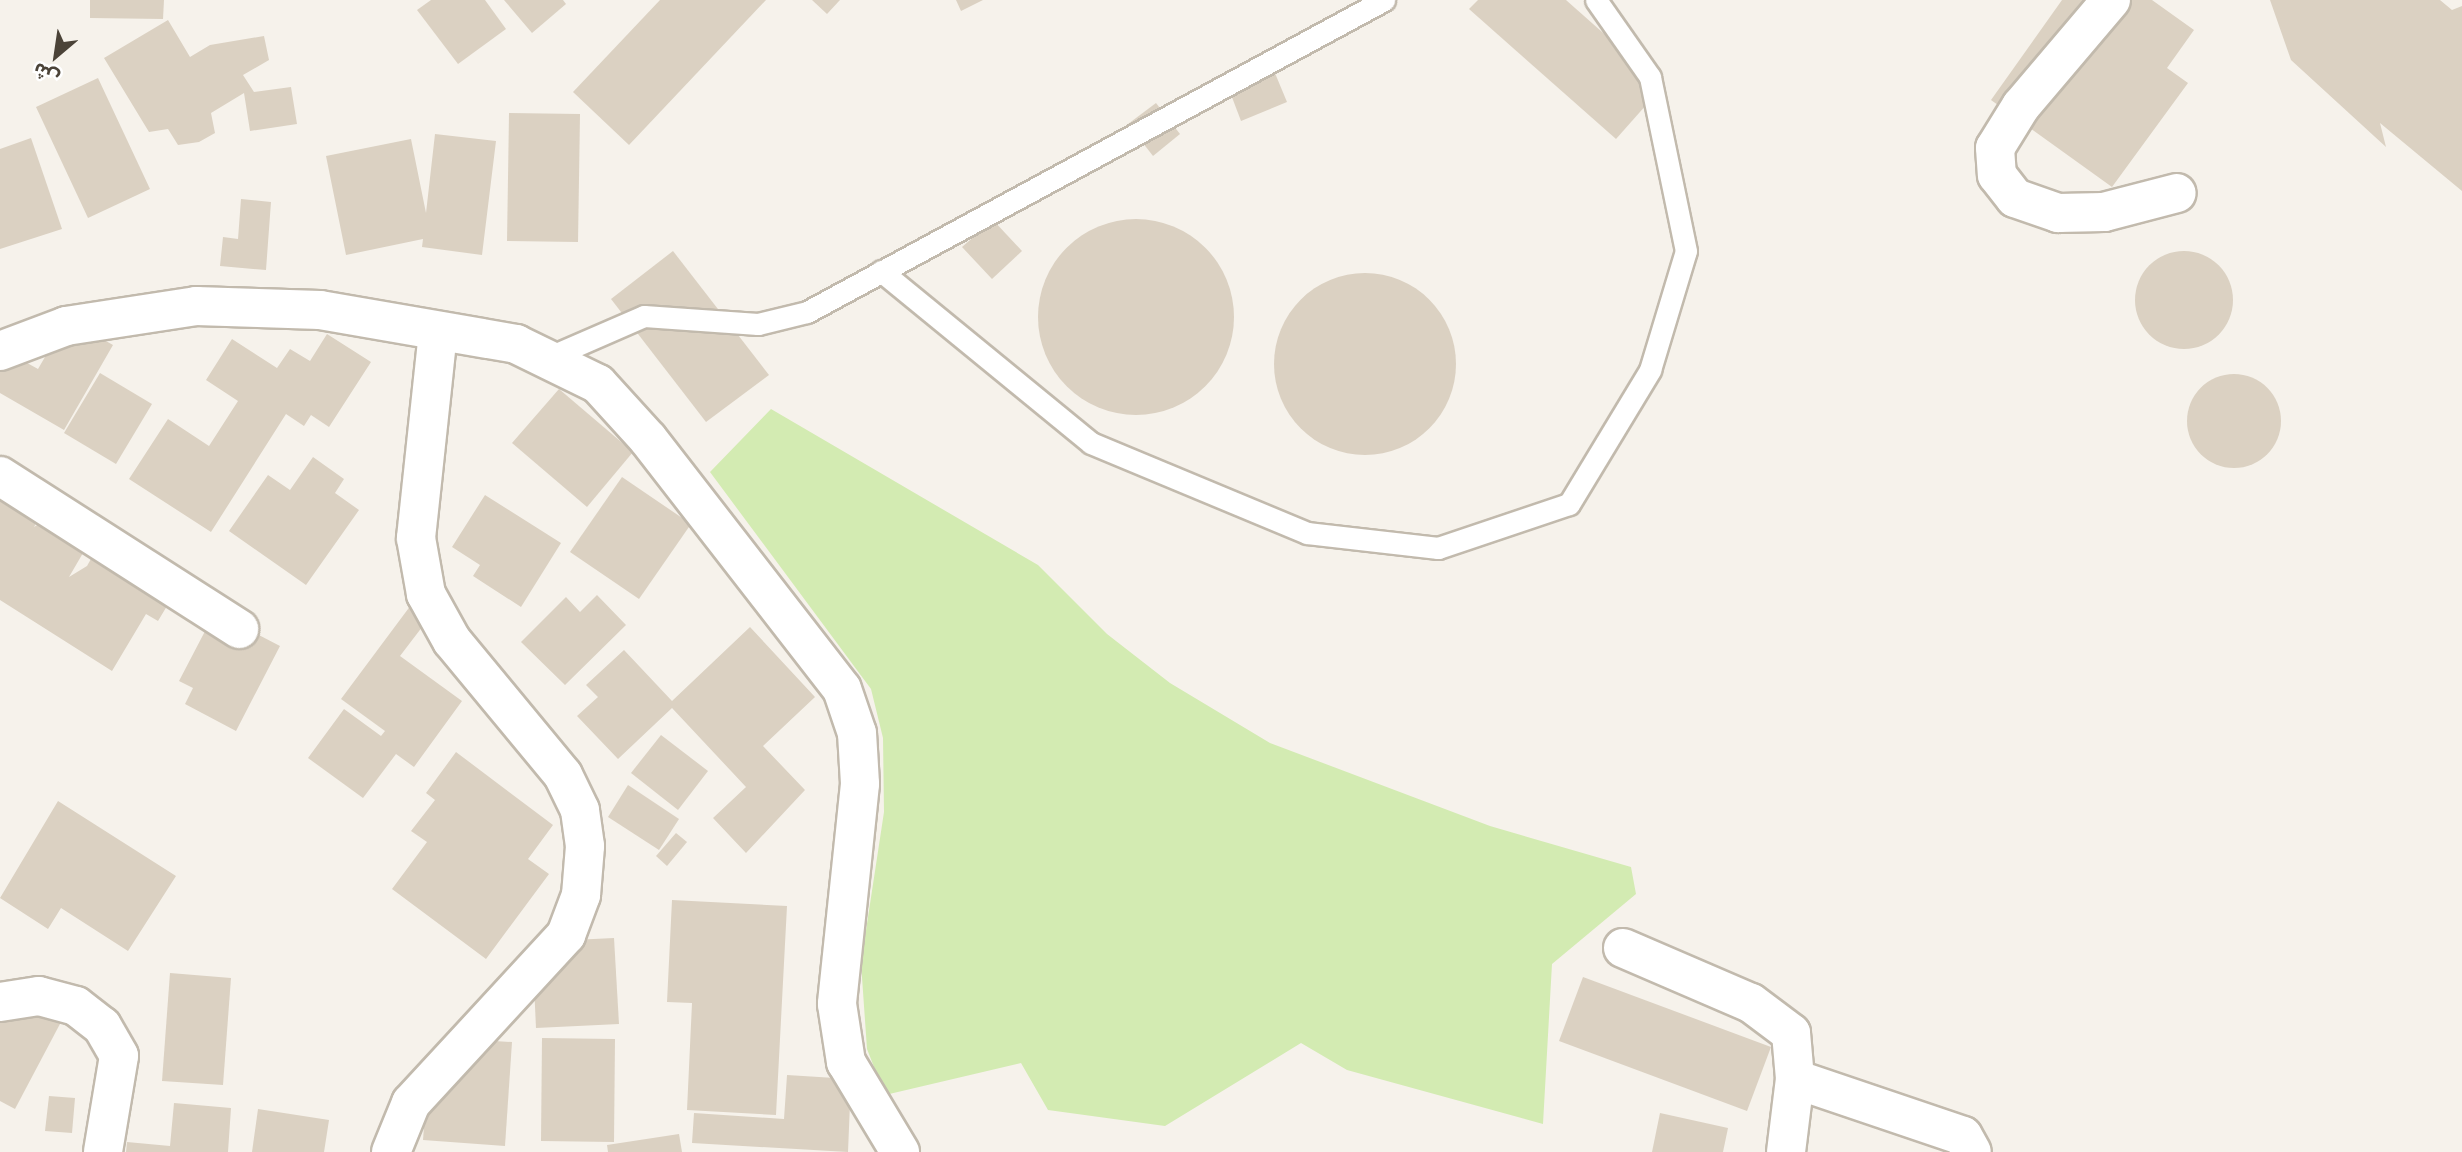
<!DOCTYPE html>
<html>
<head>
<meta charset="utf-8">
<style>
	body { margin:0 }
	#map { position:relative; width:2462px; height:1152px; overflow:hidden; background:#f6f2eb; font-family:"Asap Condensed","Noto Sans Arabic",sans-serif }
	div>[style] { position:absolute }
	.green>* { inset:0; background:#d3ebb2 }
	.building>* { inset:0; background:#dbd1c2 }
	.round { border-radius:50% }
	.roads { filter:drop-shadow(2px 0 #c2baad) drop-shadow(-2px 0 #c2baad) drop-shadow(0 2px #c2baad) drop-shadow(0 -2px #c2baad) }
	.lane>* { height:21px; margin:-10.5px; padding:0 10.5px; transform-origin:10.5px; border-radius:10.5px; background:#fff }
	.street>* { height:38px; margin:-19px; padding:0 19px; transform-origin:19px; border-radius:19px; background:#fff }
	span { translate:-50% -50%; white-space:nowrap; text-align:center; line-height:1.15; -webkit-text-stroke:5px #fff; paint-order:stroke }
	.north { position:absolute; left:21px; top:21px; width:70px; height:70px; -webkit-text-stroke:5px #fff; paint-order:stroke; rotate:209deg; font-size:19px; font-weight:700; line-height:28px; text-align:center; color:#4b4338 }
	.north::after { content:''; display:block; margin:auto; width:24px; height:32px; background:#4b4338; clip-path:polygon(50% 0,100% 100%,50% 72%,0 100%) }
</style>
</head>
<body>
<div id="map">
	<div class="green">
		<i style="clip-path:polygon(771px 409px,1038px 565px,1107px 634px,1170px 683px,1270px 743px,1490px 826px,1631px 867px,1636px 894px,1552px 964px,1543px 1124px,1347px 1070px,1301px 1043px,1165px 1126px,1048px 1110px,1021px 1063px,885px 1095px,867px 1049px,861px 963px,884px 812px,883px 738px,871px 689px,710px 472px)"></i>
	</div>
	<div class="building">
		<i style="clip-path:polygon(90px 0,164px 0,163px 19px,90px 18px)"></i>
		<i style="clip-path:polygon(431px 0,485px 0,506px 29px,458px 64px,417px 10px)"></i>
		<i style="clip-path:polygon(504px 0,563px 0,566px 4px,532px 33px)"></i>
		<i style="clip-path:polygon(660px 0,766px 0,629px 145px,573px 92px)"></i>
		<i style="clip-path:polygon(812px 0,840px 0,827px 14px)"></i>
		<i style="clip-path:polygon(956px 0,983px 0,961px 11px)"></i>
		<i style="clip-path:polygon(1478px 0,1566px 0,1663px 86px,1616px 139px,1469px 9px)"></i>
		<i style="clip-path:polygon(2062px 0,2152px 0,2194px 30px,2167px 68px,2188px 83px,2112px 187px,1991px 100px)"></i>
		<i style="clip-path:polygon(2270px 0,2440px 0,2452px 10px,2462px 6px,2462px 191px,2380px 123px,2386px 147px,2291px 60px)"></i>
		<i style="clip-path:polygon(168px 20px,190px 57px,210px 45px,264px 36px,269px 60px,243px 75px,254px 92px,291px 87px,297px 124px,250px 131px,244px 93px,211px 113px,215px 133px,199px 142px,178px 145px,168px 129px,149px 132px,104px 58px)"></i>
		<i style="clip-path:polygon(1272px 66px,1287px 102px,1241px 121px,1227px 84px)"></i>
		<i style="clip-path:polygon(98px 78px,150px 189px,88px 218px,36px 107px)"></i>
		<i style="clip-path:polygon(1156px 103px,1180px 134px,1153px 156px,1128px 124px)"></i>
		<i style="clip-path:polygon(509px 113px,580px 114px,578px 242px,507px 241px)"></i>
		<i style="clip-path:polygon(435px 134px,496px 141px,482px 255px,422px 247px,423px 239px,346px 255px,326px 156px,411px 139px,426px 213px)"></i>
		<i style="clip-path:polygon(31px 138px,62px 229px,0 249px,0 149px)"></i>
		<i style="clip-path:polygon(241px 199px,271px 202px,266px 270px,220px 266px,223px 237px,238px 239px)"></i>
		<i class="round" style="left:1038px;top:219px;width:196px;height:196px"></i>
		<i style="clip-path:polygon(993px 220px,1022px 251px,992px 279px,962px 247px)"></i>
		<i class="round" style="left:2135px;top:251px;width:98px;height:98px"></i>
		<i style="clip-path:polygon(673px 251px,769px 375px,706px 422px,611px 299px)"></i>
		<i class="round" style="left:1274px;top:273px;width:182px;height:182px"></i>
		<i style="clip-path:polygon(67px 319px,113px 345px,64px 430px,0 393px,0 348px,38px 369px)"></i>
		<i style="clip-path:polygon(327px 334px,371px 362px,329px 427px,311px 415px,304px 426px,286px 414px,211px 532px,129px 479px,168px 419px,209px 446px,238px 401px,206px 380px,232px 339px,277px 368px,290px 349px,310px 361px)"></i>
		<i style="clip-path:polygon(100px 373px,152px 404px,116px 464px,64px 433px)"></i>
		<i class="round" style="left:2187px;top:374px;width:94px;height:94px"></i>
		<i style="clip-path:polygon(559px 389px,633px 452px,587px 507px,512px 443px)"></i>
		<i style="clip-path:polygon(313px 457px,344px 479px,335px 493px,359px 510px,306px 585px,229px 531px,268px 475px,290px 490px)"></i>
		<i style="clip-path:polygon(0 475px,49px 502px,34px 527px,62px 509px,97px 529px,69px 577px,87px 566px,101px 541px,179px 586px,158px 621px,146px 614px,112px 671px,0 600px)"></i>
		<i style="clip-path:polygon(622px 477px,691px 524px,639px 599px,570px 552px)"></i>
		<i style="clip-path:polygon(485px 495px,561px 543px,521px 607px,473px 576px,480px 565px,452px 547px)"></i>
		<i style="clip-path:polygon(597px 595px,626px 625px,565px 685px,521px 642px,566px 597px,580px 612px)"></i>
		<i style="clip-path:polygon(411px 605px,429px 618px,400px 656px,462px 701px,414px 767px,396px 754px,363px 798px,308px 758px,344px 709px,381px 736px,385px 731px,341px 699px)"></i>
		<i style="clip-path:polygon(215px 612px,280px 646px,236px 731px,185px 704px,193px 688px,179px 681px)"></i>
		<i style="clip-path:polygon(750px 627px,815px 697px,763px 746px,805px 790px,746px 853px,713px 818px,746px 787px,672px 708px,618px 759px,577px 716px,598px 697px,586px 685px,624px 650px,672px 701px)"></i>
		<i style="clip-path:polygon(661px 735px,708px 771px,678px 810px,631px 773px)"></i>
		<i style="clip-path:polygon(456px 752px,553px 825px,528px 859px,549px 874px,486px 959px,392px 889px,427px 842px,411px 831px,435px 800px,426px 793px)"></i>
		<i style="clip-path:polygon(628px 785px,679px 819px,659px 850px,608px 817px)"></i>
		<i style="clip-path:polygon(58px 801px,176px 876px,128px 951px,61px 908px,48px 929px,0 898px)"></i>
		<i style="clip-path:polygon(676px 833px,687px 842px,667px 866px,656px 856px)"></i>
		<i style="clip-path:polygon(672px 900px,787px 906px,776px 1115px,687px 1110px,692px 1003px,667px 1002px)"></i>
		<i style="clip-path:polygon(614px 938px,619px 1024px,536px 1028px,532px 942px)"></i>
		<i style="clip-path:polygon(170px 973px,231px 978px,223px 1085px,162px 1081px)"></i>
		<i style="clip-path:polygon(1583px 977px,1771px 1047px,1747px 1111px,1559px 1041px)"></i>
		<i style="clip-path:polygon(0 990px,61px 1022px,15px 1109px,0 1101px)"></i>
		<i style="clip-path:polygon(447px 1038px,512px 1042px,505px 1146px,423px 1140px,428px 1075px)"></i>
		<i style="clip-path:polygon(542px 1038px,615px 1039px,614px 1142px,541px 1141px)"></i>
		<i style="clip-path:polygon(787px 1075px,851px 1079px,848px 1152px,692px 1143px,694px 1113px,784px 1119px)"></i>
		<i style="clip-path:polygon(49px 1096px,75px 1098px,72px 1133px,45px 1131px)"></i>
		<i style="clip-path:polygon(174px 1103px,231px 1108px,228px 1152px,126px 1152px,127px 1142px,170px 1146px)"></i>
		<i style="clip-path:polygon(258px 1109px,329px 1120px,324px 1152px,252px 1152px)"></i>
		<i style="clip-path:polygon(1660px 1113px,1728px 1128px,1723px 1152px,1652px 1152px)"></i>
		<i style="clip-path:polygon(679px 1134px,682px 1152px,608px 1152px,607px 1145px)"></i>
	</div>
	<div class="roads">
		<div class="lane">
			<i style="left:881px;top:271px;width:271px;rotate:39.3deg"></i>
			<i style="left:1091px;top:443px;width:234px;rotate:22.6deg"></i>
			<i style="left:1307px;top:533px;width:132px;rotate:6.5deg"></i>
			<i style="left:1438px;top:548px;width:138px;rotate:-18.6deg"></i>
			<i style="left:1569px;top:504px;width:157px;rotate:-58.8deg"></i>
			<i style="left:1650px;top:370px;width:124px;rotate:-73.2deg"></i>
			<i style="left:1686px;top:251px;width:178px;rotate:-101.7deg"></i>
			<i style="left:1650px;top:77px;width:94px;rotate:-125deg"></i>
			<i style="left:552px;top:356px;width:100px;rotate:-23.5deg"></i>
			<i style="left:644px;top:316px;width:114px;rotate:4deg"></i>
			<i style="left:758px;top:324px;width:50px;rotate:-13.8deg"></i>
			<i style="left:807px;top:312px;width:656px;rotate:-28.4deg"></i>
		</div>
		<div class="street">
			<i style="left:2111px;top:0;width:139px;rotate:130.3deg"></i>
			<i style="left:2021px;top:106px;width:49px;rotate:121.8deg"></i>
			<i style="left:1995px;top:148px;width:27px;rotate:86deg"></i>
			<i style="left:1997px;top:175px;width:29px;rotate:52deg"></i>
			<i style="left:2015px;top:198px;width:46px;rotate:19.2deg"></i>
			<i style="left:2058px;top:213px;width:46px;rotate:-1.2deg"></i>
			<i style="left:2104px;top:212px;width:75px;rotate:-14.6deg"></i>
			<i style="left:0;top:351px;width:71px;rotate:-20.7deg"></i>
			<i style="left:66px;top:326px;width:132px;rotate:-8.7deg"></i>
			<i style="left:196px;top:306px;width:124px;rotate:1.8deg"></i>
			<i style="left:320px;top:310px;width:199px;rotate:9.8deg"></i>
			<i style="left:516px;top:344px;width:91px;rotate:26deg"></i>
			<i style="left:598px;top:384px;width:74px;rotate:47.7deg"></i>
			<i style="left:648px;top:439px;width:316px;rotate:52.2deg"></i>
			<i style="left:842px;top:689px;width:46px;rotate:71.2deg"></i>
			<i style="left:857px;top:733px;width:51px;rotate:86.6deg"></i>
			<i style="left:860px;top:784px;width:221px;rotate:96deg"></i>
			<i style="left:837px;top:1004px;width:59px;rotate:81.2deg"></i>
			<i style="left:846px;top:1062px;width:105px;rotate:59deg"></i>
			<i style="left:0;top:476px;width:284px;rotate:32.6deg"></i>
			<i style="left:1623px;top:948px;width:139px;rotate:23.3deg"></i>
			<i style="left:1751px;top:1003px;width:50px;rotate:36.9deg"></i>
			<i style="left:1791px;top:1033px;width:46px;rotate:85deg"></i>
			<i style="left:1795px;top:1079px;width:177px;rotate:18.7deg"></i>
			<i style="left:1963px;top:1136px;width:18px;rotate:61deg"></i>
			<i style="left:0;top:1002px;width:39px;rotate:-9deg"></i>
			<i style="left:39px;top:996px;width:38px;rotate:15deg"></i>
			<i style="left:76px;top:1006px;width:33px;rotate:38deg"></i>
			<i style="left:102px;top:1026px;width:34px;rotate:60deg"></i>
			<i style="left:119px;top:1056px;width:97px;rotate:99.5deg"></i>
			<i style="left:391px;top:1152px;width:53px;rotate:-67.8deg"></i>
			<i style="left:411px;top:1103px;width:229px;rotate:-47.3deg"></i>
			<i style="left:566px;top:935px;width:43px;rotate:-69.4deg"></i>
			<i style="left:581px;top:895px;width:49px;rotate:-85.3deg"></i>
			<i style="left:585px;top:846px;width:36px;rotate:-98deg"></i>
			<i style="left:580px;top:810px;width:39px;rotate:-116deg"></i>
			<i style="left:563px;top:775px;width:174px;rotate:-129.6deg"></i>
			<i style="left:452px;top:641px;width:54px;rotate:-119deg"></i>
			<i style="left:426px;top:594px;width:57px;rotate:-100.1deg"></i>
			<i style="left:416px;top:538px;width:208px;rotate:-83.9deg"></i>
			<i style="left:1786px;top:1152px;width:74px;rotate:-83deg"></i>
		</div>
	</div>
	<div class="north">ش</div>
</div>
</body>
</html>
